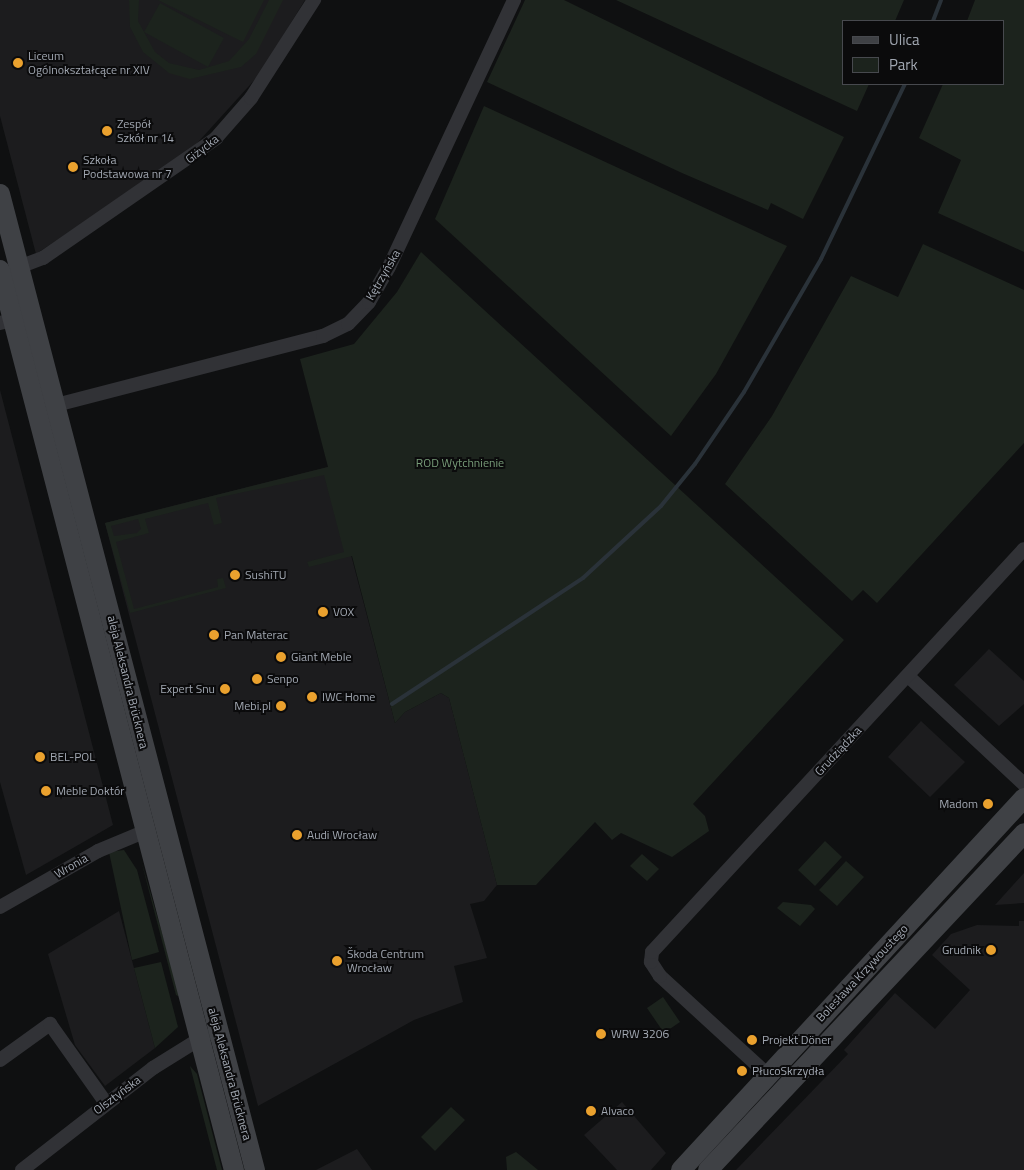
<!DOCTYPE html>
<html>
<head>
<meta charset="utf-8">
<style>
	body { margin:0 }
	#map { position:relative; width:1024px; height:1170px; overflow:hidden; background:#0f1011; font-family:"Titillium Web",sans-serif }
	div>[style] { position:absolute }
	.built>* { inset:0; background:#1c1c1e }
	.green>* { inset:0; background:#1c231d }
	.stream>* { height:4px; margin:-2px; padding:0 2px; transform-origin:2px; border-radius:2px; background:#2a3239 }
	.street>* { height:14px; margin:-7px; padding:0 7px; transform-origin:7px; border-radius:7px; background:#313236 }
	.secondary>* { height:20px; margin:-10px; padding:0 10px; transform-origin:10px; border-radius:10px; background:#3f4145 }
	.dots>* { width:14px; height:14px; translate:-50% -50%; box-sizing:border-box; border:2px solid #0b0b0c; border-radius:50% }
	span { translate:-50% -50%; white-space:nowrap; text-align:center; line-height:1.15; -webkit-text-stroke:4px #0b0b0c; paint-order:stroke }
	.poi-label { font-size:12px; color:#a1a7b1 }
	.left { translate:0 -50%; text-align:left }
	.right { translate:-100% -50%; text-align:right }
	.street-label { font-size:12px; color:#a1a7b1 }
	.park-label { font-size:12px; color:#789c79 }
	.legend { position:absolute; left:842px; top:20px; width:162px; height:65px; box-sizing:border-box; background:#0b0b0c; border:1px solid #47494e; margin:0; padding:6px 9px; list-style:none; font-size:15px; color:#a1a7b1 }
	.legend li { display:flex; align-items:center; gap:10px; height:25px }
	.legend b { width:25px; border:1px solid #47494e }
</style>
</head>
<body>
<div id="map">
	<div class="built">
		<i style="clip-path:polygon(0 0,305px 0,259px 75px,190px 151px,36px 254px,0 116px)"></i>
		<i style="clip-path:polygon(0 390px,113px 825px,26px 875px,0 782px)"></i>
		<i style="clip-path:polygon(328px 467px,395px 723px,405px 712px,441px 693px,449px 698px,497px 885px,484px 901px,470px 904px,487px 958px,454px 966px,463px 1002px,414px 1020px,258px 1106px,105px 523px)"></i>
		<i style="clip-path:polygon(989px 649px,1024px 681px,1024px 704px,999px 726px,954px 685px)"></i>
		<i style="clip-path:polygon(921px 721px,965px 762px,930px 797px,888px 757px)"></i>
		<i style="clip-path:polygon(1024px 873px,1024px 903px,995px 905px)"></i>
		<i style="clip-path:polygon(119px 911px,155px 1048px,105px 1086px,75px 1045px,48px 954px)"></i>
		<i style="clip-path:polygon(1019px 921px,1024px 921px,1024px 1170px,736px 1170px,848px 1054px,844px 1050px,895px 993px,935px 1029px,970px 990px,932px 955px,951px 934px,977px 925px,1019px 926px)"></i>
		<i style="clip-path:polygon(622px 1102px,666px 1153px,651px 1170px,617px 1170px,584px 1135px)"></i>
		<i style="clip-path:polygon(357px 1149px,372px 1170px,316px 1170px)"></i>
	</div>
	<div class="green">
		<i style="clip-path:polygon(129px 0,139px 0,138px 21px,155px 52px,169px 63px,199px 70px,229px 61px,249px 39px,269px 0,283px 0,256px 54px,241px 67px,190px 79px,169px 73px,143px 52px,130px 27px)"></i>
		<i style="clip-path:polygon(158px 0,264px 0,243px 42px)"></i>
		<i style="clip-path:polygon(525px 0,564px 0,844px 137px,803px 219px,771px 203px,768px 210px,682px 173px,487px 82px)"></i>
		<i style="clip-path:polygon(616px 0,904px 0,895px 21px,843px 21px,843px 84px,869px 84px,857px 111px)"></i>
		<i style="clip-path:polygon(975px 0,1024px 0,1024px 252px,938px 213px,961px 160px,919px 138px,943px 84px,1003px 84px,1003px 21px,967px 21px)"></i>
		<i style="clip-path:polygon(160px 3px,224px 38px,208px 67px,144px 32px)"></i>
		<i style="clip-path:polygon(484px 106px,787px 246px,716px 374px,671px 436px,435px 219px)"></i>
		<i style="clip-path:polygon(923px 244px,1024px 290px,1024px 443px,877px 603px,863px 590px,852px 601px,725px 484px,772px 416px,851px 276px,898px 297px)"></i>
		<i style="clip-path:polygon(evenodd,421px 252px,844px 640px,693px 804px,705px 816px,709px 831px,672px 857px,621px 833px,612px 840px,595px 822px,536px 885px,497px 885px,449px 698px,441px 693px,405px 712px,395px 723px,352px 556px,309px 567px,307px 562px,344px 552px,324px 475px,216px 498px,222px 523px,214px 525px,208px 503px,145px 519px,149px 533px,116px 542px,134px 609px,218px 587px,217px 579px,223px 578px,226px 588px,130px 613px,105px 523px,328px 467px,300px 359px,354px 344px,397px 292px,421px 252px,138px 519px,141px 529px,137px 533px,114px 536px,111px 526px,138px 519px)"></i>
		<i style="clip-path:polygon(825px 841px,842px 857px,815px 886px,798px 870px)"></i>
		<i style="clip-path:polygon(124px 850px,137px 870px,159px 952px,132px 960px,109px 852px)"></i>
		<i style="clip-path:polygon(642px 854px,659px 869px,647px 881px,630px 866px)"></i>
		<i style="clip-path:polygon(141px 860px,180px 995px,178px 996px,176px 995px)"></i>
		<i style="clip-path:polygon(846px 861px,864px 877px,837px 906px,819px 890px)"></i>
		<i style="clip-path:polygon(783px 902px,811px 905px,815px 909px,800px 926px,777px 908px)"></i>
		<i style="clip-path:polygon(161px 962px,178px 1027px,155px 1048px,134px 968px)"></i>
		<i style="clip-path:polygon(663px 997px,680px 1022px,664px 1033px,647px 1008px)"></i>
		<i style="clip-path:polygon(190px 1066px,197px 1074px,222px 1170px,217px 1170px)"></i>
		<i style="clip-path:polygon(451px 1107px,465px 1120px,435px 1151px,421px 1137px)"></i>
		<i style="clip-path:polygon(516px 1152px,521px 1156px,538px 1170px,507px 1170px,506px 1157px)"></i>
	</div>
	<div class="stream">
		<i style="left:933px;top:21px;width:22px;rotate:-69deg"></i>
		<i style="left:392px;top:704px;width:229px;rotate:-33.4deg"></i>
		<i style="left:583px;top:578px;width:106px;rotate:-42.7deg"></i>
		<i style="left:661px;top:506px;width:54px;rotate:-51deg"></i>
		<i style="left:695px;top:464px;width:87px;rotate:-55.8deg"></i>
		<i style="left:744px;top:392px;width:154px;rotate:-59.9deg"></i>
		<i style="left:821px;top:259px;width:194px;rotate:-64.4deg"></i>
	</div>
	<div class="street">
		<i style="left:19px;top:267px;width:26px;rotate:-21deg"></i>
		<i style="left:43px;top:258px;width:211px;rotate:-34.7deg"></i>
		<i style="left:216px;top:138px;width:53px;rotate:-48.8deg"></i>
		<i style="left:251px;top:98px;width:117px;rotate:-57.3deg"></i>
		<i style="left:0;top:323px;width:23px;rotate:-13deg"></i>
		<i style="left:56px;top:405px;width:276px;rotate:-14.5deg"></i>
		<i style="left:323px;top:336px;width:28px;rotate:-26deg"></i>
		<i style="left:348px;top:324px;width:30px;rotate:-46deg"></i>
		<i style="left:369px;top:302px;width:40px;rotate:-60.3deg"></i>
		<i style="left:389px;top:267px;width:295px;rotate:-64.9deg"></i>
		<i style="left:908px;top:676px;width:158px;rotate:43deg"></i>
		<i style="left:0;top:907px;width:113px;rotate:-29.7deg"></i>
		<i style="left:98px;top:851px;width:52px;rotate:-22.6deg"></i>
		<i style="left:0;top:1060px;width:62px;rotate:-35.8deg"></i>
		<i style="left:50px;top:1024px;width:97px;rotate:54.7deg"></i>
		<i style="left:768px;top:1075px;width:147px;rotate:-137.5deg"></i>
		<i style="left:660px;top:976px;width:17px;rotate:-123deg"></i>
		<i style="left:651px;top:962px;width:10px;rotate:-84deg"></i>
		<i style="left:652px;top:952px;width:548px;rotate:-47.29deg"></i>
		<i style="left:22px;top:1170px;width:166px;rotate:-37.9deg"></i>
		<i style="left:153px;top:1068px;width:62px;rotate:-31.9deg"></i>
	</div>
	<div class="secondary">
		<i style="left:0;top:194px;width:1009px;rotate:75.36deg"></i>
		<i style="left:0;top:270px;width:930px;rotate:75.43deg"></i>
		<i style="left:681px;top:1170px;width:506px;rotate:-47.32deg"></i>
		<i style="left:708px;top:1170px;width:462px;rotate:-46.8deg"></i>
	</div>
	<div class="dots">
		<i style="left:18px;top:63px;background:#eaa12e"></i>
		<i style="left:107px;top:131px;background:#eaa12e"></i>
		<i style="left:73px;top:167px;background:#eaa12e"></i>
		<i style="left:235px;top:575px;background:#eaa12e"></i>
		<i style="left:323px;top:612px;background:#eaa12e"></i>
		<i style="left:214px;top:635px;background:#eaa12e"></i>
		<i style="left:281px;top:657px;background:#eaa12e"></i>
		<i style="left:257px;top:679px;background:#eaa12e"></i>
		<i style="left:225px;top:689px;background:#eaa12e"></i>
		<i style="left:312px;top:697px;background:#eaa12e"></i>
		<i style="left:281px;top:706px;background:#eaa12e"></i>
		<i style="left:40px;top:757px;background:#eaa12e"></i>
		<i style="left:46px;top:791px;background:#eaa12e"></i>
		<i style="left:988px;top:804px;background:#eaa12e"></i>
		<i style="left:297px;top:835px;background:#eaa12e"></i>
		<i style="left:991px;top:950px;background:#eaa12e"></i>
		<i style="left:337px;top:961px;background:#eaa12e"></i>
		<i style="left:601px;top:1034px;background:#eaa12e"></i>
		<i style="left:752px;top:1040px;background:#eaa12e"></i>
		<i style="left:742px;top:1071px;background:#eaa12e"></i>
		<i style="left:591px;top:1111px;background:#eaa12e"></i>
	</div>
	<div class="poi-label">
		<span class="left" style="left:28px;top:63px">Liceum<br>Ogólnokształcące nr XIV</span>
		<span class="left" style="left:117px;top:131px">Zespół<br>Szkół nr 14</span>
		<span class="left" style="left:83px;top:167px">Szkoła<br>Podstawowa nr 7</span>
		<span class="left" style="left:245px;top:575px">SushiTU</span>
		<span class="left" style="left:333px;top:612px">VOX</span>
		<span class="left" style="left:224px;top:635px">Pan Materac</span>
		<span class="left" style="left:291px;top:657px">Giant Meble</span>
		<span class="left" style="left:267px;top:679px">Senpo</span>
		<span class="right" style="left:215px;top:689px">Expert Snu</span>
		<span class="left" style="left:322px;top:697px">IWC Home</span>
		<span class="right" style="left:271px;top:706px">Mebi.pl</span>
		<span class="left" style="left:50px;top:757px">BEL-POL</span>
		<span class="left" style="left:56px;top:791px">Meble Doktór</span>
		<span class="right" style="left:978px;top:804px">Madom</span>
		<span class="left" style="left:307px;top:835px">Audi Wrocław</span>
		<span class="right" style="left:981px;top:950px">Grudnik</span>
		<span class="left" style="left:347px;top:961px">Škoda Centrum<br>Wrocław</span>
		<span class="left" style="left:611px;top:1034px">WRW 3206</span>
		<span class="left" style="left:762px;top:1040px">Projekt Döner</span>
		<span class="left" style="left:752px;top:1071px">PłucoSkrzydła</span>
		<span class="left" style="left:601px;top:1111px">Alvaco</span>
	</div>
	<div class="street-label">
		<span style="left:202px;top:149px;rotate:-38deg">Giżycka</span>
		<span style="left:383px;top:275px;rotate:-60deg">Kętrzyńska</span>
		<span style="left:128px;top:682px;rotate:76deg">aleja Aleksandra Brücknera</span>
		<span style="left:838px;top:751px;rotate:-47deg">Grudziądzka</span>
		<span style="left:71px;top:866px;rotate:-30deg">Wronia</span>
		<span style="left:862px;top:973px;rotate:-47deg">Bolesława Krzywoustego</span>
		<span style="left:230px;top:1074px;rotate:75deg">aleja Aleksandra Brücknera</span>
		<span style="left:117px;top:1095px;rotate:-37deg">Olsztyńska</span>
	</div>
	<div class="park-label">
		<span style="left:460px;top:463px">ROD Wytchnienie</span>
	</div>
	<ul class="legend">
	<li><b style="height:6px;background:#3f4145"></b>Ulica</li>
	<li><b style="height:14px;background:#1c231d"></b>Park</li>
	</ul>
</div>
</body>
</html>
